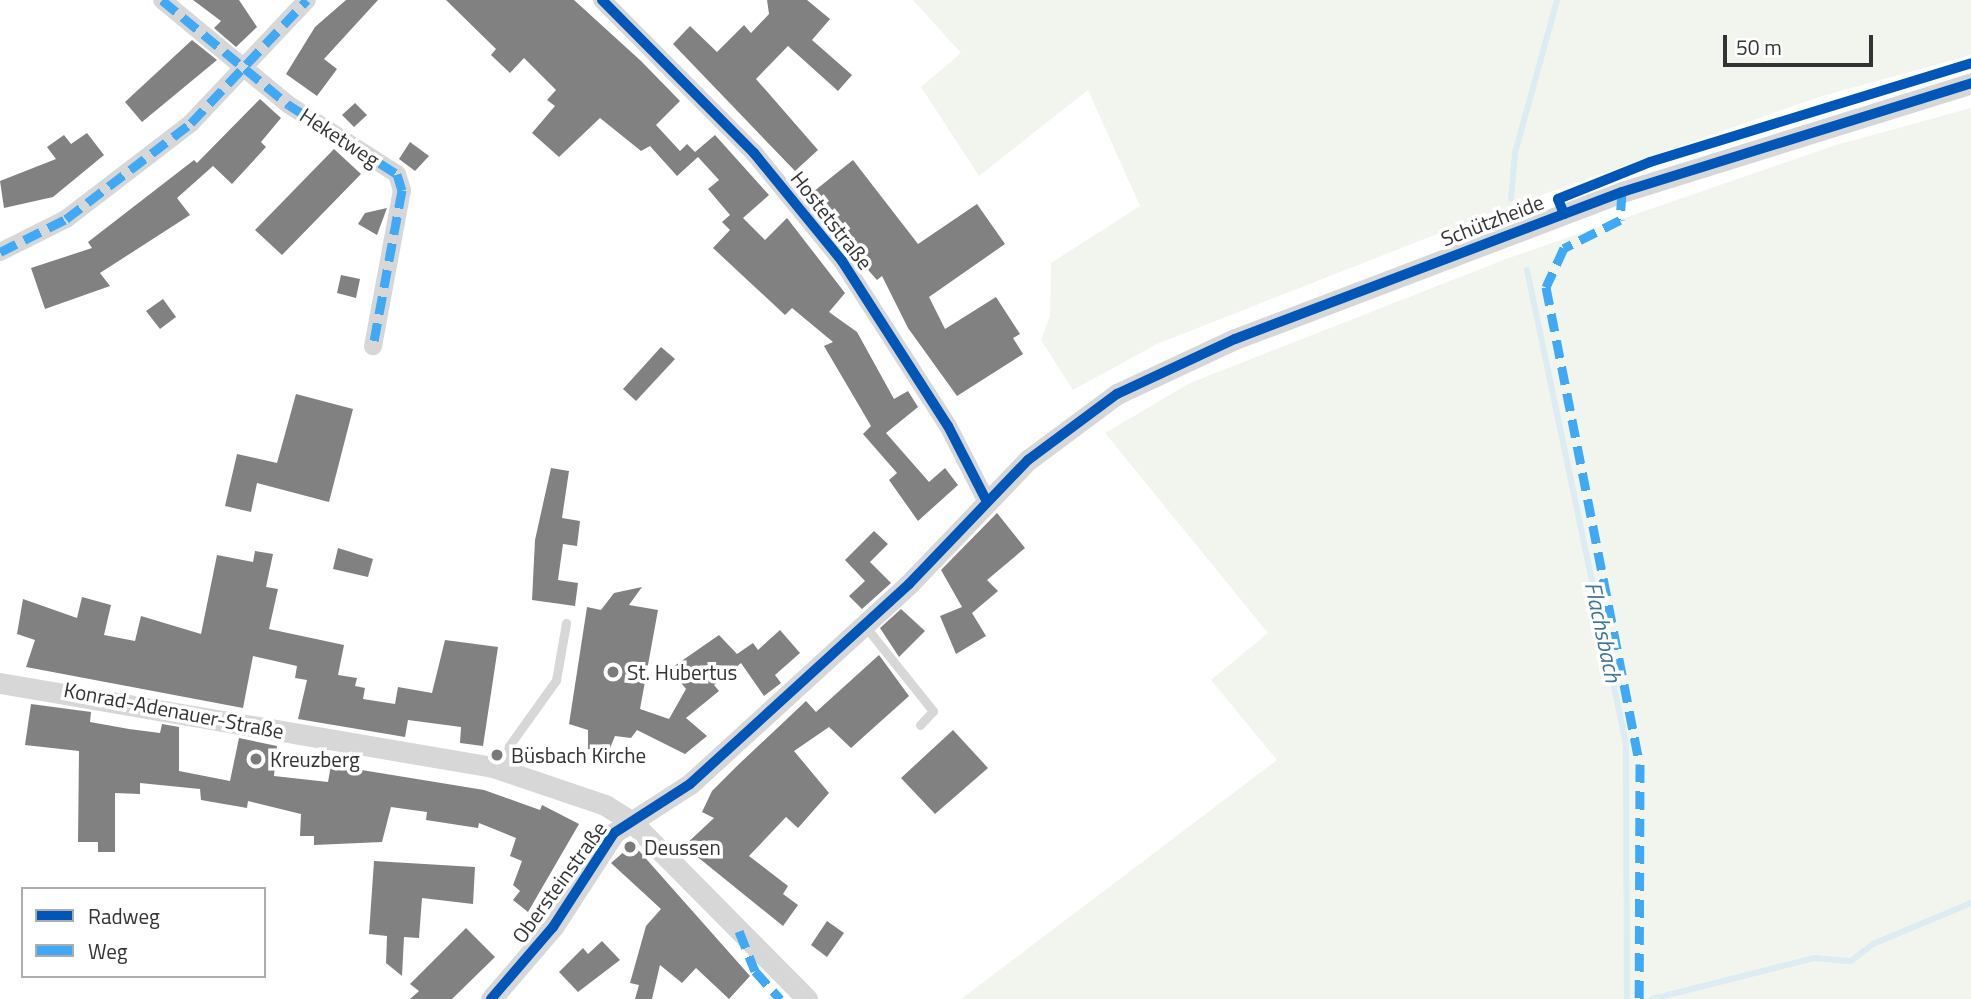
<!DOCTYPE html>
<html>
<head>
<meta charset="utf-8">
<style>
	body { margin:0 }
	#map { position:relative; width:1971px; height:999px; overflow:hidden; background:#fff; font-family:"Titillium Web",sans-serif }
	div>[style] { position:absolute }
	.green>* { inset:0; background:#f1f5ed }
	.stream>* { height:6px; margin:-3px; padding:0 3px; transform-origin:3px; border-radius:3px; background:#ddebf3 }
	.building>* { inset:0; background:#818181 }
	.service>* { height:9px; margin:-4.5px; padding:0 4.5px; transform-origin:4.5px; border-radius:4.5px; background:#d7d7d7 }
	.minor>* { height:18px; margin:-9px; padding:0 9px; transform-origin:9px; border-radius:9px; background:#d7d7d7 }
	.tertiary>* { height:21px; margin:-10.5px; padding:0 10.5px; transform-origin:10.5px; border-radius:10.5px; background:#d7d7d7 }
	.quiet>* { height:9px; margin-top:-4.5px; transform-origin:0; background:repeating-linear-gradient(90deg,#3fa9f5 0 18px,transparent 0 27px) }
	.cycleway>* { height:10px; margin:-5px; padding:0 5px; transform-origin:5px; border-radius:5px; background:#0057b8 }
	.dots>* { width:19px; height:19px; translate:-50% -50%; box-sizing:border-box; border:4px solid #fff; border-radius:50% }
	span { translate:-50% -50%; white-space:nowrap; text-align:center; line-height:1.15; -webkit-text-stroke:7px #fff; paint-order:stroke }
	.street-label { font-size:21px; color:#333 }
	.poi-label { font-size:21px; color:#333 }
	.left { translate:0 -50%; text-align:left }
	.water-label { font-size:23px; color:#3f7597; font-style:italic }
	.legend { position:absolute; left:21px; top:887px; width:245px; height:91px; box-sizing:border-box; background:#fff; border:2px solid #adadad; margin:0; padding:9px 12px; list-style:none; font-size:21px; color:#333 }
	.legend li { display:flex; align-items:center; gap:14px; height:35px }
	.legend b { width:35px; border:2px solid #adadad }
	.scale { position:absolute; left:1723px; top:35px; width:150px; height:32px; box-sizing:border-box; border:4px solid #333; border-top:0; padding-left:9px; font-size:21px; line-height:24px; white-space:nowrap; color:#333; -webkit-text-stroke:5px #fff; paint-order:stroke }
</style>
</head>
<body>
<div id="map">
	<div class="green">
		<i style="clip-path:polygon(913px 0,1971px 0,1971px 55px,1819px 97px,1488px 214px,1157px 344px,1073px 390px,1041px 340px,1050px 316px,1051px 263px,1140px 206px,1088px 90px,979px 176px,921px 87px,961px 53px)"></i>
		<i style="clip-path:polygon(1971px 108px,1971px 999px,961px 999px,1277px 760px,1211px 680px,1268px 633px,1105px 433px,1190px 383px,1506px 259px,1836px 145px)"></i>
	</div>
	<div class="stream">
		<i style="left:1511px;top:199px;width:46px;rotate:-85deg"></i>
		<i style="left:1515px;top:153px;width:159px;rotate:-74.6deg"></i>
		<i style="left:1527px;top:270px;width:483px;rotate:78.2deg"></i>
		<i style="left:1626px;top:743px;width:256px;rotate:89.8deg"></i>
		<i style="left:1652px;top:999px;width:167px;rotate:-14.2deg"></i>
		<i style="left:1814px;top:958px;width:37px;rotate:5deg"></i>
		<i style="left:1851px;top:961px;width:28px;rotate:-38deg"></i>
		<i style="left:1873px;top:944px;width:106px;rotate:-22.7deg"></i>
	</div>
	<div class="building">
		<i style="clip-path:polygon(193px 0,239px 0,257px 27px,236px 47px,214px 28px,221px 21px)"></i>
		<i style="clip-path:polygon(346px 0,378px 0,324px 59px,337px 69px,317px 96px,286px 74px,315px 27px)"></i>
		<i style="clip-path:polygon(446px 0,574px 0,641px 61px,680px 101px,656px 125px,680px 151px,687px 144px,695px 152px,715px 135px,769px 195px,743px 218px,765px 240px,787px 218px,845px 293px,829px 312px,857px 332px,894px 399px,908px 391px,918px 407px,886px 433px,929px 482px,945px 468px,958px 485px,918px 521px,889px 480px,897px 473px,863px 434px,871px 426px,824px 346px,833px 342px,792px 308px,785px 315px,713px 248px,730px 230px,722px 222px,730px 215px,708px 189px,719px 180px,698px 157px,677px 176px,650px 146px,641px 151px,600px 118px,559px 157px,532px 133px,555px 106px,547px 100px,556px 90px,524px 58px,510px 73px,491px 55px,496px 49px)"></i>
		<i style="clip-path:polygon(767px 0,807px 0,830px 19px,812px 40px,852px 75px,838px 91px,788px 46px,756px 79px,818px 150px,795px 171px,673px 44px,690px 26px,717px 52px,744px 25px,751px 33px,769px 14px)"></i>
		<i style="clip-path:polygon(192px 40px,217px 60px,142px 122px,125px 102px)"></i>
		<i style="clip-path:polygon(260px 99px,281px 118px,261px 142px,266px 147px,232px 184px,213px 166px,177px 198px,190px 215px,100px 273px,110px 286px,45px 309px,31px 268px,92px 248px,88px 242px,194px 160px,197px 163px)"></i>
		<i style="clip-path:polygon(355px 103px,367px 115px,354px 127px,342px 115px)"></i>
		<i style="clip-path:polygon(87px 133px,104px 155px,53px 197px,4px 208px,0 181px,56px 159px,47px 147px,64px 135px,71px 144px)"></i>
		<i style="clip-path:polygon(410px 142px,429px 156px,415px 171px,399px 159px)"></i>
		<i style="clip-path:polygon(334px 149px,361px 174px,282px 255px,255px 230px)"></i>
		<i style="clip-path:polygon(853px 160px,918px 244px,977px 204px,1005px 244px,929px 297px,945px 329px,996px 297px,1020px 334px,1013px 338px,1023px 354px,957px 396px,908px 328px,882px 276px,877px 280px,869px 271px,813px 192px)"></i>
		<i style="clip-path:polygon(387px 208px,377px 235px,358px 224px,365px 213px)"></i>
		<i style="clip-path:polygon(341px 275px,360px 279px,356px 298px,337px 293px)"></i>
		<i style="clip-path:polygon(163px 299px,176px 317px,160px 329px,146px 311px)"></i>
		<i style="clip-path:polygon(661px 347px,675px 359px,636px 401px,623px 389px)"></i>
		<i style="clip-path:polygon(296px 394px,353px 409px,329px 502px,257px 483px,251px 512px,225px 506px,237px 454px,277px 463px)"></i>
		<i style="clip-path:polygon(551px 468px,569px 471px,562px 518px,580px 521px,577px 546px,563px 544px,558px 580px,578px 583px,575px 606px,532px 600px,535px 540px)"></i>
		<i style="clip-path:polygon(997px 513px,1025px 548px,987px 580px,998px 591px,972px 613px,986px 636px,956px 654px,940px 616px,962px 607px,941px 570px)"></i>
		<i style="clip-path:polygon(874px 531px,888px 544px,870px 562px,891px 583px,862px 609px,849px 596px,865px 581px,845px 560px)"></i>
		<i style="clip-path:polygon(338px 548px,373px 559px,368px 577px,333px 569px)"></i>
		<i style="clip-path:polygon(255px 551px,273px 554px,266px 587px,278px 589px,269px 629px,344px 645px,338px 675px,357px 678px,355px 686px,365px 688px,363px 699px,395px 704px,398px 687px,432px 693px,445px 640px,498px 647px,483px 746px,460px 743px,461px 727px,408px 720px,405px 737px,298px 719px,307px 680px,295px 678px,297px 666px,253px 656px,243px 708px,26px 667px,35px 640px,17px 634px,23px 599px,77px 618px,82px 597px,111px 605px,104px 635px,135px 641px,141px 616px,201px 634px,217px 555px,253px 562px)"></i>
		<i style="clip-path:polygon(642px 587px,629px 605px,658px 610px,640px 709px,669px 719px,686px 689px,670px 669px,719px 635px,737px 654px,753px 643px,758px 650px,780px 630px,800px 653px,775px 675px,781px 683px,764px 696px,741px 663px,714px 685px,719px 691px,686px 718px,707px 736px,685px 754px,637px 730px,631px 738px,615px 736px,608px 753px,588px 749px,588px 730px,569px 724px,587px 607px,601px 610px,614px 593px)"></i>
		<i style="clip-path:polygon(901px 609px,925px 631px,899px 657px,880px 628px)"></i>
		<i style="clip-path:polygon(879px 655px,909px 696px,851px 748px,829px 727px,794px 751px,829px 793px,798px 828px,786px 817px,749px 856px,788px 886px,783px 894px,798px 905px,783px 926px,684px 846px,714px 818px,702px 812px,712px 791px,737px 766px,806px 701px,816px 712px)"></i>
		<i style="clip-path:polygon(31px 704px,91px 712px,90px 722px,129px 729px,160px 733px,162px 724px,179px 727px,179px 771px,230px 781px,239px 738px,277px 746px,274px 776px,328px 782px,331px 765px,484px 790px,540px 810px,542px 805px,579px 824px,528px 912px,513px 900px,520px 891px,513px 885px,522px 861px,510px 856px,516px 838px,479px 823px,478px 828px,426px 820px,427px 812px,391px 807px,382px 842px,314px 845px,314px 836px,300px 836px,301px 814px,248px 801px,247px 808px,201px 800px,200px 789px,140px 783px,140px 794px,115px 793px,115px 852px,98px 852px,98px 842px,78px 842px,79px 751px,25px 745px)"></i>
		<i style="clip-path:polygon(953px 730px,988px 768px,935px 814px,901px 778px)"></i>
		<i style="clip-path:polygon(633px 844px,750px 976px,729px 999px,696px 968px,682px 983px,660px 965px,652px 999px,635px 999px,639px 985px,630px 983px,646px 926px,661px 909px,611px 863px)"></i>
		<i style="clip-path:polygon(374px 861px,475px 867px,473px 904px,422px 898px,419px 938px,404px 937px,402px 976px,386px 963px,387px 936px,369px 934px)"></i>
		<i style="clip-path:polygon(827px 921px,844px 933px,827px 957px,811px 945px)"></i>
		<i style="clip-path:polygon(466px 928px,495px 957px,452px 999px,410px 999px,419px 991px,410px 984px)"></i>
		<i style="clip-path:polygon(602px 941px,620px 960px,578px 992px,559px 972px,583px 948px,588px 954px)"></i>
	</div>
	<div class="service">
		<i style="left:865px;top:626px;width:109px;rotate:51.3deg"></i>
		<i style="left:933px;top:711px;width:19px;rotate:133deg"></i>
		<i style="left:502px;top:768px;width:23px;rotate:-72deg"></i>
		<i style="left:509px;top:746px;width:81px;rotate:-54.5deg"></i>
		<i style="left:556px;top:680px;width:58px;rotate:-80deg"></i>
	</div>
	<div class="minor">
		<i style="left:162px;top:0;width:165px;rotate:39.6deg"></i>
		<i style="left:289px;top:105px;width:128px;rotate:32.6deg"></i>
		<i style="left:397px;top:174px;width:17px;rotate:73deg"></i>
		<i style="left:402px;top:190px;width:159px;rotate:100.5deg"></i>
		<i style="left:602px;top:0;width:216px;rotate:45.2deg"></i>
		<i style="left:754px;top:153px;width:139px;rotate:50.8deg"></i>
		<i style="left:842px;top:261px;width:196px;rotate:57.3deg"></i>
		<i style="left:948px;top:426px;width:83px;rotate:62.8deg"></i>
		<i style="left:0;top:252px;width:74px;rotate:-26.6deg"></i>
		<i style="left:66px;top:219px;width:158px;rotate:-37.5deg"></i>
		<i style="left:191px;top:123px;width:169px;rotate:-46.7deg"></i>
	</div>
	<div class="tertiary">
		<i style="left:0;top:683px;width:500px;rotate:9.67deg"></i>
		<i style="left:493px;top:767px;width:118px;rotate:18.7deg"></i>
		<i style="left:605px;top:805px;width:32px;rotate:32deg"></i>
		<i style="left:632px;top:822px;width:249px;rotate:45.3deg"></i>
		<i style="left:491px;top:999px;width:95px;rotate:-49.3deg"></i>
		<i style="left:553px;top:927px;width:112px;rotate:-57deg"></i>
		<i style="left:614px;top:833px;width:90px;rotate:-32.8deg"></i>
		<i style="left:690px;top:784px;width:297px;rotate:-42.4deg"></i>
		<i style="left:909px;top:584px;width:172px;rotate:-46.2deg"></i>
		<i style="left:1028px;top:460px;width:111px;rotate:-36.6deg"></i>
		<i style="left:1117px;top:394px;width:130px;rotate:-25deg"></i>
		<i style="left:1235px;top:339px;width:414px;rotate:-20.8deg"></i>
		<i style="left:1622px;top:192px;width:366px;rotate:-17.3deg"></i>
	</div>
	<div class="quiet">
		<i style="left:162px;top:0;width:165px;rotate:39.6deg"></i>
		<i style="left:289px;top:105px;width:128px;rotate:32.6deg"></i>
		<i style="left:397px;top:174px;width:17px;rotate:73deg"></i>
		<i style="left:402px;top:190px;width:159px;rotate:100.5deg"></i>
		<i style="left:1622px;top:192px;width:28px;rotate:94deg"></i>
		<i style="left:1620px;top:220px;width:63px;rotate:153.4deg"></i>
		<i style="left:1564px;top:248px;width:43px;rotate:114.8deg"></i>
		<i style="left:1546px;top:287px;width:486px;rotate:78.9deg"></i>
		<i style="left:1640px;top:764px;width:235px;rotate:90.2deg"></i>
		<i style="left:0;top:252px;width:74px;rotate:-26.6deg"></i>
		<i style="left:66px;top:219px;width:158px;rotate:-37.5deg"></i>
		<i style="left:191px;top:123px;width:169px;rotate:-46.7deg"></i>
		<i style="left:739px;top:931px;width:43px;rotate:68.2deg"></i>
		<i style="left:755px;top:971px;width:38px;rotate:48deg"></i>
	</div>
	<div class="cycleway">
		<i style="left:602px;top:0;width:216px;rotate:45.2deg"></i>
		<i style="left:754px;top:153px;width:139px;rotate:50.8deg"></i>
		<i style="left:842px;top:261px;width:196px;rotate:57.3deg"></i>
		<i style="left:948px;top:426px;width:83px;rotate:62.8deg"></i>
		<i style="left:1564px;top:214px;width:16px;rotate:-112deg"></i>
		<i style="left:1558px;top:199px;width:99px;rotate:-21.9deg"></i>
		<i style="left:1650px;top:162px;width:336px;rotate:-17.1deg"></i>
		<i style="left:491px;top:999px;width:95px;rotate:-49.3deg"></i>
		<i style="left:553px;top:927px;width:112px;rotate:-57deg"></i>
		<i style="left:614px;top:833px;width:90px;rotate:-32.8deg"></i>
		<i style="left:690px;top:784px;width:297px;rotate:-42.4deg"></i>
		<i style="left:909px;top:584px;width:172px;rotate:-46.2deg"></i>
		<i style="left:1028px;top:460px;width:111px;rotate:-36.6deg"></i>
		<i style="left:1117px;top:394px;width:130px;rotate:-25deg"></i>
		<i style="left:1235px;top:339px;width:414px;rotate:-20.8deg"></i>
		<i style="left:1622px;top:192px;width:366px;rotate:-17.3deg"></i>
	</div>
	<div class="dots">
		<i style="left:613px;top:672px;background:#7a7a7a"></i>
		<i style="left:497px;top:755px;background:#7a7a7a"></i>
		<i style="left:256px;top:759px;background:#7a7a7a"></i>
		<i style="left:630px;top:847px;background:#7a7a7a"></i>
	</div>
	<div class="street-label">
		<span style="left:340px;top:137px;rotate:33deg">Heketweg</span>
		<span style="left:832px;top:220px;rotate:52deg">Hostetstraße</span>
		<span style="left:1492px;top:220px;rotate:-21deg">Schützheide</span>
		<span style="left:174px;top:710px;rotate:11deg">Konrad-Adenauer-Straße</span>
		<span style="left:559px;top:882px;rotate:-54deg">Obersteinstraße</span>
	</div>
	<div class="poi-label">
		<span class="left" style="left:627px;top:672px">St. Hubertus</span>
		<span class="left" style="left:511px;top:755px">Büsbach Kirche</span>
		<span class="left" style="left:270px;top:759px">Kreuzberg</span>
		<span class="left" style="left:644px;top:847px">Deussen</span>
	</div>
	<div class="water-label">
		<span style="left:1603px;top:632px;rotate:78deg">Flachsbach</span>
	</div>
	<ul class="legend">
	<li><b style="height:9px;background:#0057b8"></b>Radweg</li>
	<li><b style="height:9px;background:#3fa9f5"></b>Weg</li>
	</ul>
	<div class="scale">50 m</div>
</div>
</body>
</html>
